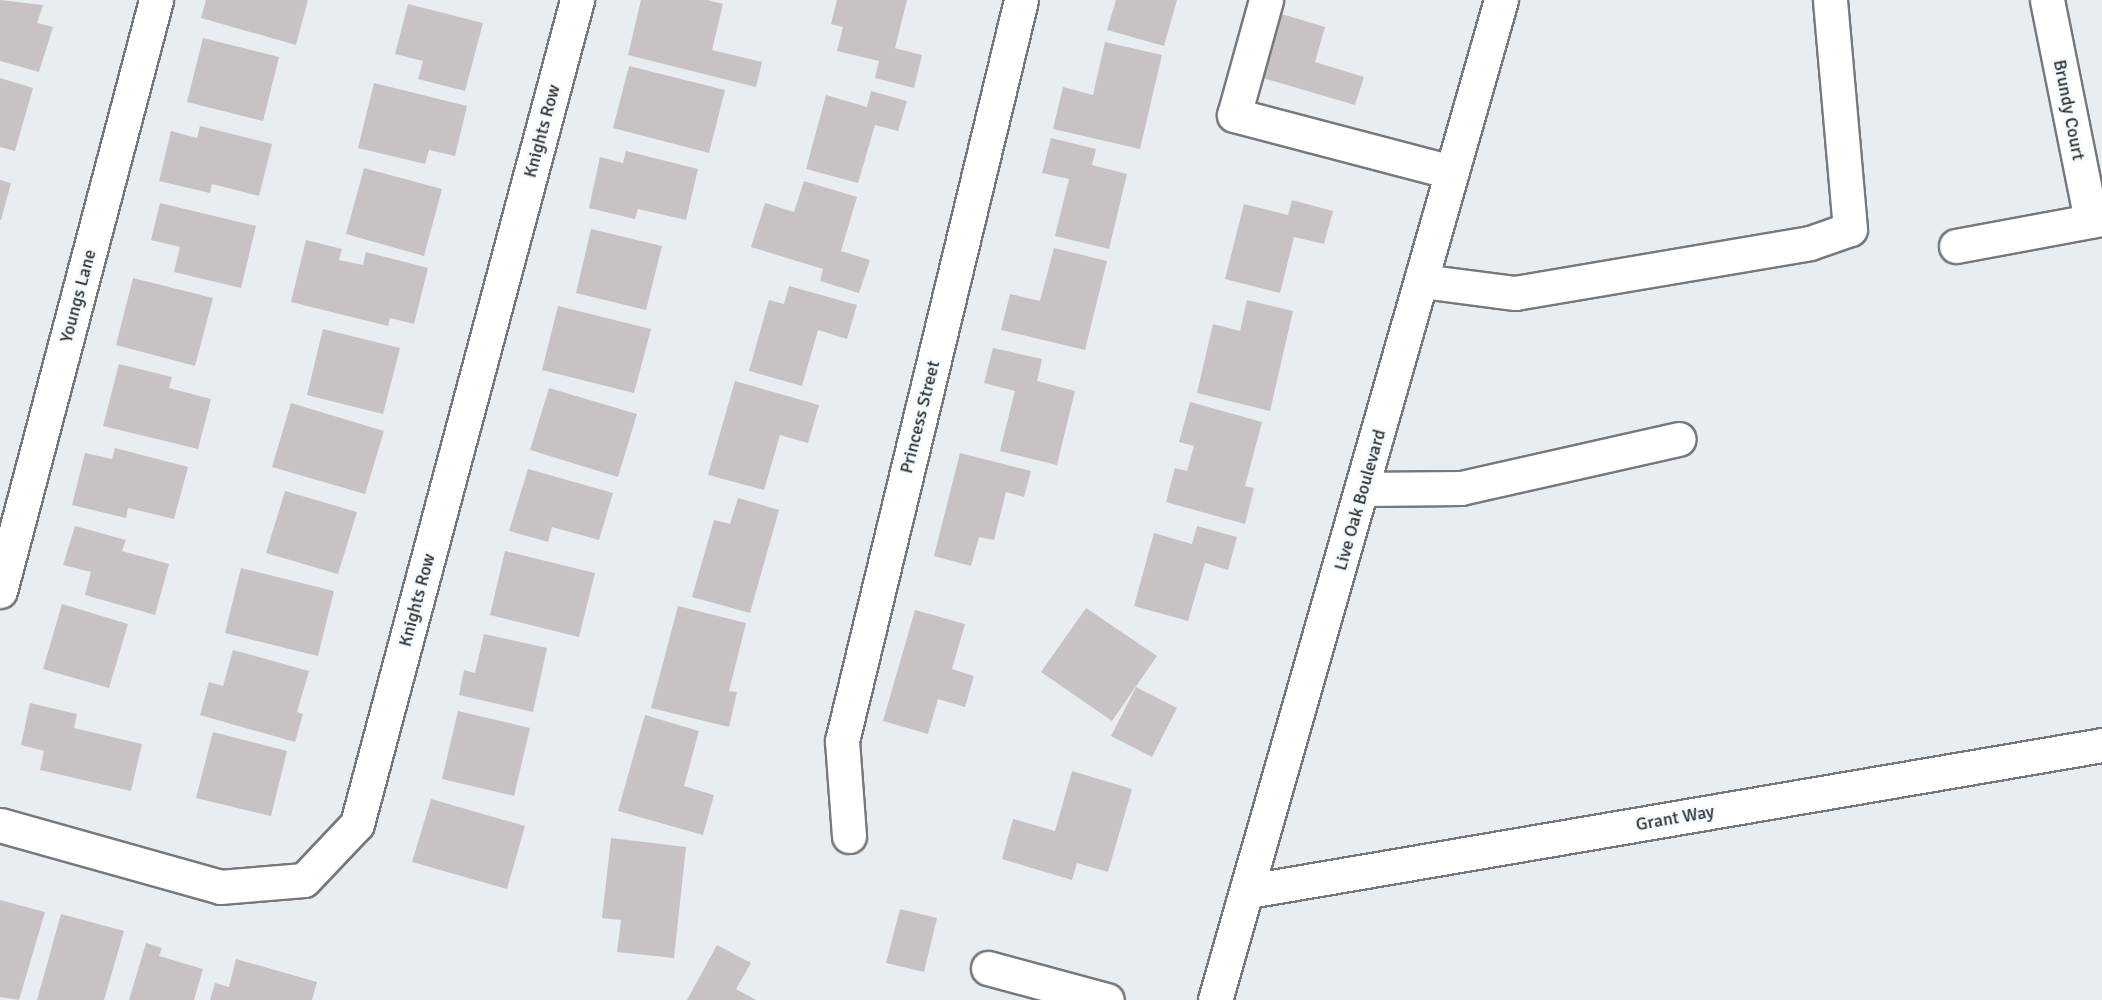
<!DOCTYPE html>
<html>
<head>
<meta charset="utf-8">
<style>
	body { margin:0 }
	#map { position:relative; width:2102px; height:1000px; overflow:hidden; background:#e8edf2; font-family:Signika,sans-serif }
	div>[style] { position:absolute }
	.building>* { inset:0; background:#c9c2c5 }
	.roads { filter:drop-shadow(2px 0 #75797d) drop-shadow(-2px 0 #75797d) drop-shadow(0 2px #75797d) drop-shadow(0 -2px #75797d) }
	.minor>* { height:33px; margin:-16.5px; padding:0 16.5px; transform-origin:16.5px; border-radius:16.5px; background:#fff }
	.major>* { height:33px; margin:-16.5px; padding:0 16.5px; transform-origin:16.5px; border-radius:16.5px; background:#fff }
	span { translate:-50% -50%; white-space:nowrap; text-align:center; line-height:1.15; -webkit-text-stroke:6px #f5fbff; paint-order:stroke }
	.street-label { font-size:18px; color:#2d2f30 }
</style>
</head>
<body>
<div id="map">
	<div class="building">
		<i style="clip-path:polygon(0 0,43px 5px,37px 23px,53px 27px,39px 72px,0 61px)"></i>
		<i style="clip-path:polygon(206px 0,308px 0,296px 45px,201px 18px)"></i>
		<i style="clip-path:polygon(641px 0,707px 0,723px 4px,712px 50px,762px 62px,756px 87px,628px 55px)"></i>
		<i style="clip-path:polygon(837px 0,907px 0,895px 48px,922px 55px,914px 88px,875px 78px,879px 61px,837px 51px,843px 27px,831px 24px)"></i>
		<i style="clip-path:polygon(1116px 0,1177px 0,1164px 46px,1107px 30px)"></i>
		<i style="clip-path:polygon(408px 4px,483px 23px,465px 91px,418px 79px,423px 61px,395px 54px)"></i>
		<i style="clip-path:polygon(1275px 12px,1325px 27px,1315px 62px,1364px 77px,1355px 105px,1256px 76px)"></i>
		<i style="clip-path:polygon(203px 38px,279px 57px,263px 121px,187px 102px)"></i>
		<i style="clip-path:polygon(1105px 42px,1162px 55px,1140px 149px,1053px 129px,1063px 87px,1093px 95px)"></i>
		<i style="clip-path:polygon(629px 66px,725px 90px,709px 153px,613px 128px)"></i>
		<i style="clip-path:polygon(0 78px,33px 88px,15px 151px,0 147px)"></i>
		<i style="clip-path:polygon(374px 83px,467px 106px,455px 156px,429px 150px,425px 164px,358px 148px)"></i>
		<i style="clip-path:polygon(871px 91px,907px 101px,898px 131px,875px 125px,858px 183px,806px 169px,826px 95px,867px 107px)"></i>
		<i style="clip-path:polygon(200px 126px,272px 144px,259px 196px,212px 184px,210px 193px,159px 181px,171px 131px,197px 138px)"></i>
		<i style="clip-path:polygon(1051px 138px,1096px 149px,1092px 165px,1127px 174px,1109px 249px,1055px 236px,1069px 179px,1042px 173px)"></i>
		<i style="clip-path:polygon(626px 151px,698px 169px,686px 220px,638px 209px,635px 219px,589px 208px,600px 157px,623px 163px)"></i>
		<i style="clip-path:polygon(364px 168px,442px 189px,424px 256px,346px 234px)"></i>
		<i style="clip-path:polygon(0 180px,11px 183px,1px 220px,0 220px)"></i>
		<i style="clip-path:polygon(804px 181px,857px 197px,841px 251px,870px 260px,859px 293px,820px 281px,823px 269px,751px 247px,765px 203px,794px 212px)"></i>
		<i style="clip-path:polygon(1292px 200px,1333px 211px,1324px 244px,1294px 237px,1280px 293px,1225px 279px,1244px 204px,1288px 215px)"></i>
		<i style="clip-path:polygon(160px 203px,256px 226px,241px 288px,174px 272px,180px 247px,151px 240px)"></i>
		<i style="clip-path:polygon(591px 229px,662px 246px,646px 310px,576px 293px)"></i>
		<i style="clip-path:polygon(306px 240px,342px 249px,339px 260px,363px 265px,366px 252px,428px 268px,414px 324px,390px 318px,388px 326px,291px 302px)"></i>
		<i style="clip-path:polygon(1054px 248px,1107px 261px,1085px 350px,1001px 330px,1010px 294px,1040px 301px)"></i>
		<i style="clip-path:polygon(133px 278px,213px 298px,195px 366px,116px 345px)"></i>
		<i style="clip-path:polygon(789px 286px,857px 305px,847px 339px,818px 330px,802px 386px,749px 371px,769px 300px,784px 304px)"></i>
		<i style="clip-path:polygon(1247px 300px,1293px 311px,1270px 411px,1197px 393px,1213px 324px,1240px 331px)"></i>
		<i style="clip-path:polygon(558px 306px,651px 329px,634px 393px,542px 370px)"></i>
		<i style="clip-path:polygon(323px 329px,400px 348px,383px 414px,307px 395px)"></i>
		<i style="clip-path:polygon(993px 348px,1042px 359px,1037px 381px,1075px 391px,1057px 465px,1000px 451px,1015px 391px,984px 383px)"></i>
		<i style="clip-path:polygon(119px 364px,172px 377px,169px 388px,211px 399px,198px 449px,103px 426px)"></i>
		<i style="clip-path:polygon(735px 381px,819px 405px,808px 443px,780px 435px,764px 490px,708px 475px)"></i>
		<i style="clip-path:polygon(549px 388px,637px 414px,618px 477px,530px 450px)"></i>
		<i style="clip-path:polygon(1190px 402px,1262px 422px,1245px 486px,1254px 488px,1245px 524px,1166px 502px,1175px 468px,1187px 471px,1194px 446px,1179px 442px)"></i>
		<i style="clip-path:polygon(291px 403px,384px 431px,365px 494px,272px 467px)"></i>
		<i style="clip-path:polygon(115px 448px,188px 467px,174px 519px,128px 508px,126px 518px,72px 505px,85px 453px,112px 459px)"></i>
		<i style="clip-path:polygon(960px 453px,1031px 471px,1024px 497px,1006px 492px,994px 540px,979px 537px,971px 566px,934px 556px)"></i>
		<i style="clip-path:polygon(528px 469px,613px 493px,599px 540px,552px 527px,548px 542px,509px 531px)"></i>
		<i style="clip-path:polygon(285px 491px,357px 512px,338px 574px,266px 553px)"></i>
		<i style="clip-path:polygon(738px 498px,779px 510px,750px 613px,692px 597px,714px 520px,730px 524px)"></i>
		<i style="clip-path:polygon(75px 526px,126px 540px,122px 551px,169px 564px,155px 615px,85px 595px,91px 572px,63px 565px)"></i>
		<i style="clip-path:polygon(1197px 526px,1237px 537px,1228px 570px,1205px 563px,1188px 621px,1134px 606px,1154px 533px,1192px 544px)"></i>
		<i style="clip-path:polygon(505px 551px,595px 573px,579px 637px,490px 615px)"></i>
		<i style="clip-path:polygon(241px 568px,334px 591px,318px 656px,225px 633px)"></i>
		<i style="clip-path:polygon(62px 604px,128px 624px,109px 688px,43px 669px)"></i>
		<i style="clip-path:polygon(678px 606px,746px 623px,729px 691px,737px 692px,729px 727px,651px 708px)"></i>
		<i style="clip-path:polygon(1086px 608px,1157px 656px,1112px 721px,1041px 672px)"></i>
		<i style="clip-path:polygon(915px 610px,965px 624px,952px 669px,974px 676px,965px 707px,938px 699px,928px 734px,883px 721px)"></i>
		<i style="clip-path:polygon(484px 634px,547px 648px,533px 712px,459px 695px,464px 670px,475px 673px)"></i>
		<i style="clip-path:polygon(233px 650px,309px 671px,297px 712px,303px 714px,295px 742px,200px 715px,209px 682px,223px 686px)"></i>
		<i style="clip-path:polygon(1136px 687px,1177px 708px,1152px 757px,1111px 736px)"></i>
		<i style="clip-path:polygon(30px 703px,77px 714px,74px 728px,142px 744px,131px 791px,40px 770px,44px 751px,21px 745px)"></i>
		<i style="clip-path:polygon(458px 711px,530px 728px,514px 796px,442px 779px)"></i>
		<i style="clip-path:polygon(645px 715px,699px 731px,684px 786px,714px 795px,703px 835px,618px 811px)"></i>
		<i style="clip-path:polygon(213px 732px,287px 751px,271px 816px,196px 798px)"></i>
		<i style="clip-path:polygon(1072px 771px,1132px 789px,1108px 872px,1077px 863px,1072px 880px,1002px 859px,1013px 819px,1055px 831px)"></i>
		<i style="clip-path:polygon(431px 799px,525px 826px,507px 889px,412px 862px)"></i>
		<i style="clip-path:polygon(611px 838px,686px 847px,674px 958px,617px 952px,621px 920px,602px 918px)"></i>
		<i style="clip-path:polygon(0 900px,45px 912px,19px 1000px,0 997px)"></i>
		<i style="clip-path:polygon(900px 909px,937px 918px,924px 972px,886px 963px)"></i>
		<i style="clip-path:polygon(61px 914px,124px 931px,104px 1000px,37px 1000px)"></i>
		<i style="clip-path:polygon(146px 943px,162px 948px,159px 956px,203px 969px,194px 1000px,129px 1000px)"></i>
		<i style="clip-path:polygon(717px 945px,751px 963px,736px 989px,756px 1000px,687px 1000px)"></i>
		<i style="clip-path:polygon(236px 959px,317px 982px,312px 1000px,210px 1000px,215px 983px,229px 987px)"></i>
	</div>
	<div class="roads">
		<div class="minor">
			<i style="left:1266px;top:0;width:119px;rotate:105.5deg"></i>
			<i style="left:1234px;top:115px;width:225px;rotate:14.7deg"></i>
			<i style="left:2047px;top:0;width:225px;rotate:78.7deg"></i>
			<i style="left:1956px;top:246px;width:148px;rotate:-10.5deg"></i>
			<i style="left:1422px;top:281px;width:94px;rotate:7.4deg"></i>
			<i style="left:1515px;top:293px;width:299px;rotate:-9.6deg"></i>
			<i style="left:1810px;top:243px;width:42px;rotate:-19.3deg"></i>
			<i style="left:1850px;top:229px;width:230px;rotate:-95deg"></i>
			<i style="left:1363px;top:489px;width:98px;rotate:-0.6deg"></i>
			<i style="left:1461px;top:488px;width:223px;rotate:-12.7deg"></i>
			<i style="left:0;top:591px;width:611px;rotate:-75.21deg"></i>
			<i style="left:0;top:825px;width:229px;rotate:15.7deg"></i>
			<i style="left:220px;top:887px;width:84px;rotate:-4.8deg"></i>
			<i style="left:304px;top:880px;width:77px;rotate:-46.6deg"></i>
			<i style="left:357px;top:824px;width:853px;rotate:-75.05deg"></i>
			<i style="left:849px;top:836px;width:95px;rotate:-94.2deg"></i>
			<i style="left:842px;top:741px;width:762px;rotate:-76.42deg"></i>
			<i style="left:1249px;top:891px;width:865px;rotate:-9.71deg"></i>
			<i style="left:988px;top:968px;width:123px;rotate:15.1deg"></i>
		</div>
		<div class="major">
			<i style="left:1215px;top:1000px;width:1040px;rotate:-74.04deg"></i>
		</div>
	</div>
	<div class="street-label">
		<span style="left:2069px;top:110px;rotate:79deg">Brundy Court</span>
		<span style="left:542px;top:131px;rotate:-75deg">Knights Row</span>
		<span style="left:78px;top:296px;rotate:-75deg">Youngs Lane</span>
		<span style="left:920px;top:417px;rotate:-76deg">Princess Street</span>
		<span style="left:1360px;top:500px;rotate:-74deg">Live Oak Boulevard</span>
		<span style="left:417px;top:600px;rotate:-75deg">Knights Row</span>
		<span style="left:1675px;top:818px;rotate:-10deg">Grant Way</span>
	</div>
</div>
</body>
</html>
